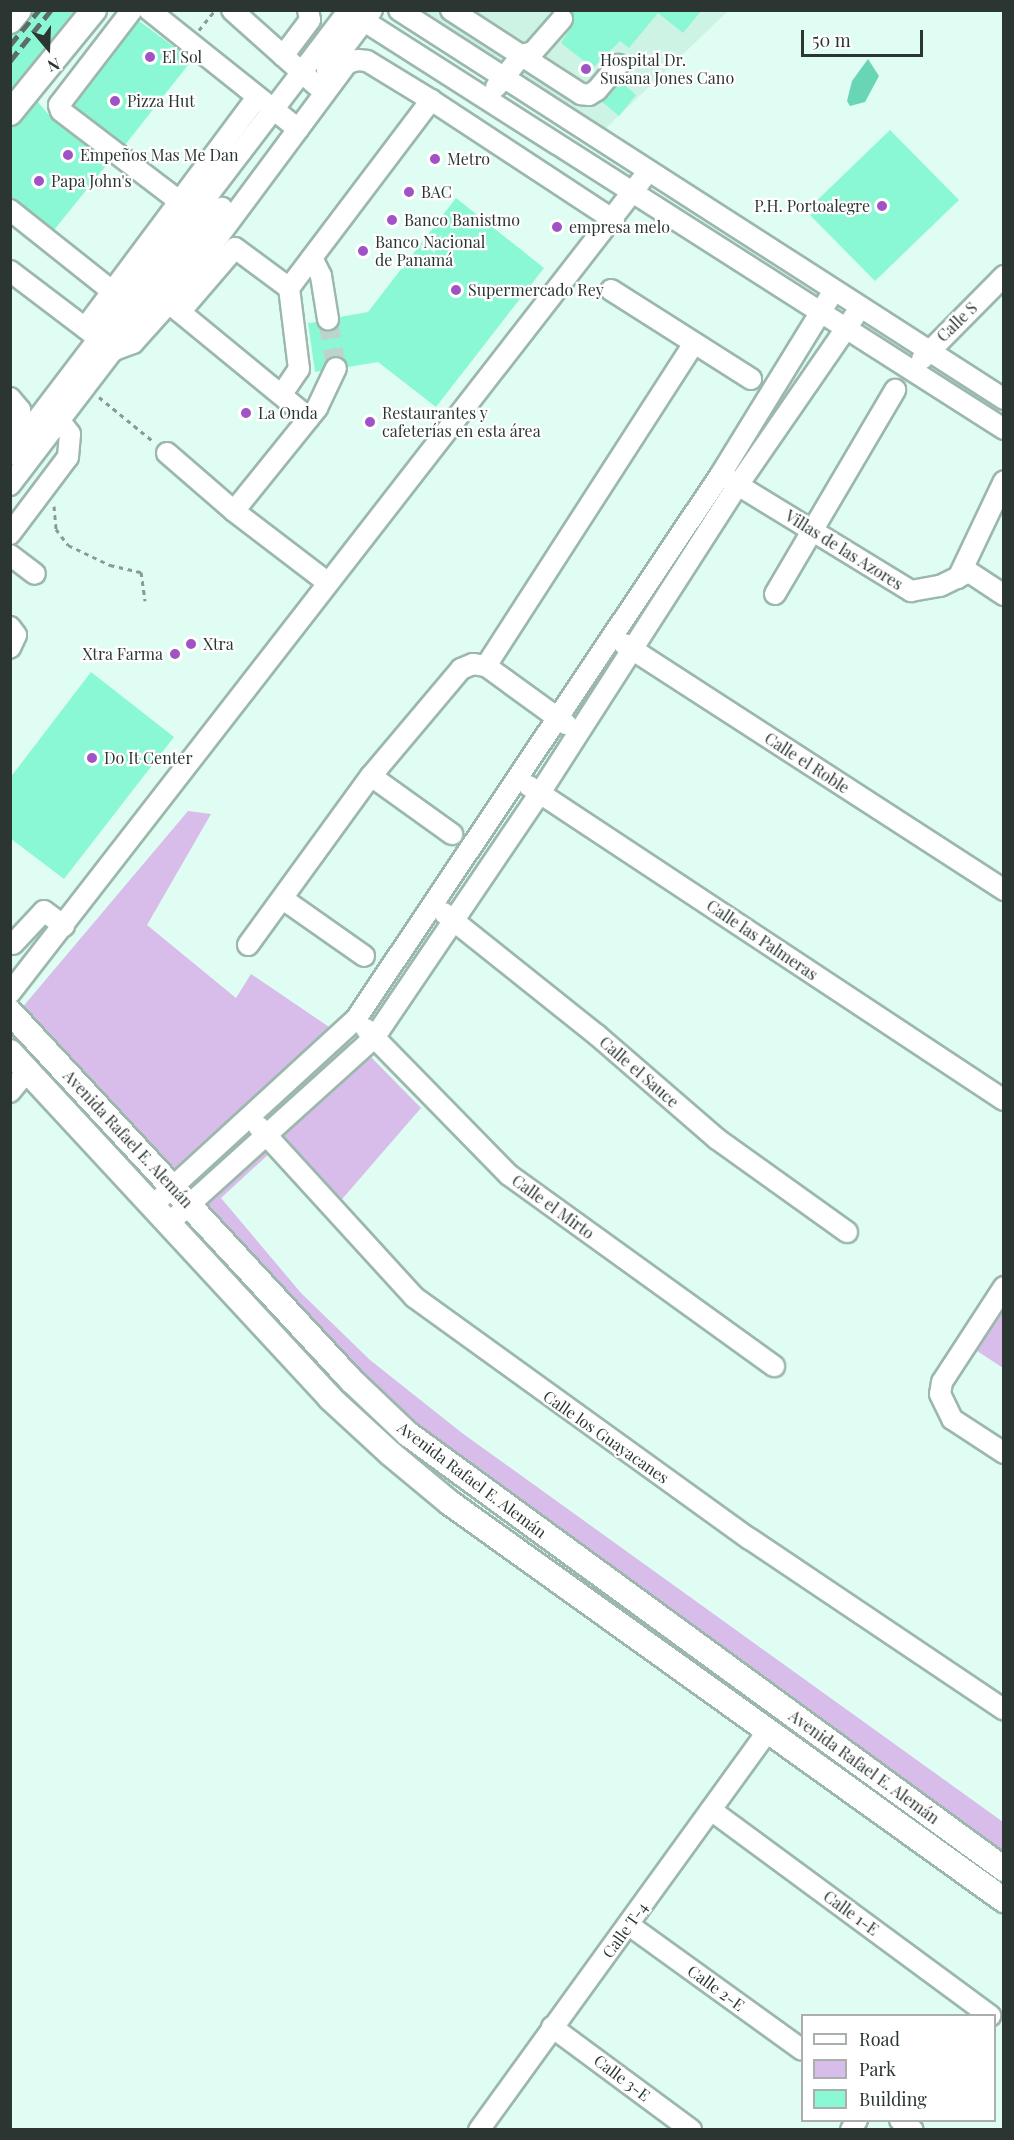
<!DOCTYPE html>
<html>
<head>
<meta charset="utf-8">
<style>
	body { margin:0 }
	#map { position:relative; width:1014px; height:2140px; overflow:hidden; background:#dffdf2; font-family:"Playfair Display",serif }
	div>[style] { position:absolute }
	.built>* { inset:0; background:#cdf3e5 }
	.green>* { inset:0; background:#d8bce9 }
	.water>* { inset:0; background:#68d6b5 }
	.building>* { inset:0; background:#8af8d5 }
	.minor-tunnel>* { height:20px; margin-top:-10px; transform-origin:0; background:repeating-linear-gradient(90deg,#bbd5cc 0 20px,transparent 0 30px) }
	.path>* { height:3px; margin-top:-1.5px; transform-origin:0; background:repeating-linear-gradient(90deg,#889c95 0 4.5px,transparent 0 9px) }
	.roads { filter:drop-shadow(2px 0 #9cb8ad) drop-shadow(-2px 0 #9cb8ad) drop-shadow(0 2px #9cb8ad) drop-shadow(0 -2px #9cb8ad) }
	.minor>* { height:20px; margin:-10px; padding:0 10px; transform-origin:10px; border-radius:10px; background:#fff }
	.major>* { height:24px; margin:-12px; padding:0 12px; transform-origin:12px; border-radius:12px; background:#fff }
	.rail>* { height:4.5px; margin-top:-2.25px; transform-origin:0; background:repeating-linear-gradient(90deg,#5c6c66 0 12px,transparent 0 18px) }
	.dots>* { width:16px; height:16px; translate:-50% -50%; box-sizing:border-box; border:3px solid #fff; border-radius:50% }
	span { translate:-50% -50%; white-space:nowrap; text-align:center; line-height:1.15; -webkit-text-stroke:4.5px #fff; paint-order:stroke }
	.poi-label { font-size:16px; color:#2b3632 }
	.left { translate:0 -50%; text-align:left }
	.right { translate:-100% -50%; text-align:right }
	.street-label { font-size:16px; color:#2b3632 }
	.frame { position:absolute; inset:0; border:12px solid #2b3632; pointer-events:none }
	.legend { position:absolute; left:801px; top:2014px; width:195px; height:108px; box-sizing:border-box; background:#fff; border:2px solid #aaafad; margin:0; padding:8px 10px; list-style:none; font-size:18px; color:#2b3632 }
	.legend li { display:flex; align-items:center; gap:12px; height:30px }
	.legend b { width:30px; border:2px solid #aaafad }
	.north { position:absolute; left:18px; top:18px; width:60px; height:60px; -webkit-text-stroke:4px #fff; paint-order:stroke; rotate:161deg; font-size:16px; font-weight:700; line-height:24px; text-align:center; color:#2b3632 }
	.north::after { content:''; display:block; margin:auto; width:21px; height:27px; background:#2b3632; clip-path:polygon(50% 0,100% 100%,50% 72%,0 100%) }
	.scale { position:absolute; left:801px; top:30px; width:122px; height:27px; box-sizing:border-box; border:3px solid #2b3632; border-top:0; padding-left:8px; font-size:18px; line-height:21px; white-space:nowrap; color:#2b3632; -webkit-text-stroke:4px #fff; paint-order:stroke }
</style>
</head>
<body>
<div id="map">
	<div class="built">
		<i style="clip-path:polygon(416px 11px,728px 11px,604px 130px,595px 128px)"></i>
	</div>
	<div class="green">
		<i style="clip-path:polygon(188px 811px,211px 814px,147px 925px,236px 998px,251px 974px,366px 1052px,421px 1108px,330px 1213px,271px 1152px,221px 1198px,301px 1293px,370px 1360px,462px 1433px,1003px 1822px,1003px 1853px,405px 1422px,21px 1009px)"></i>
		<i style="clip-path:polygon(1000px 1274px,1003px 1276px,1003px 1368px,959px 1339px)"></i>
	</div>
	<div class="water">
		<i style="clip-path:polygon(868px 59px,879px 76px,865px 102px,850px 106px,847px 101px,852px 81px)"></i>
	</div>
	<div class="building">
		<i style="clip-path:polygon(33px 10px,75px 10px,10px 90px,10px 35px,21px 30px)"></i>
		<i style="clip-path:polygon(570px 10px,702px 10px,683px 33px,658px 13px,629px 48px,620px 41px,593px 68px,561px 43px,574px 22px)"></i>
		<i style="clip-path:polygon(139px 21px,192px 60px,125px 145px,74px 106px)"></i>
		<i style="clip-path:polygon(620px 81px,636px 95px,619px 116px,601px 101px)"></i>
		<i style="clip-path:polygon(38px 102px,54px 121px,109px 162px,54px 230px,10px 198px,10px 127px,21px 122px)"></i>
		<i style="clip-path:polygon(890px 130px,959px 200px,875px 281px,806px 211px)"></i>
		<i style="clip-path:polygon(456px 198px,544px 268px,436px 407px,378px 362px,348px 367px,342px 357px,334px 356px,321px 371px,315px 372px,308px 323px,316px 322px,323px 330px,330px 331px,339px 324px,340px 317px,368px 312px)"></i>
		<i style="clip-path:polygon(91px 672px,174px 737px,64px 879px,10px 838px,10px 778px)"></i>
	</div>
	<div class="minor-tunnel">
		<i style="left:328px;top:319px;width:50px;rotate:80.7deg"></i>
	</div>
	<div class="path">
		<i style="left:199px;top:30px;width:26px;rotate:-51deg"></i>
		<i style="left:99px;top:397px;width:71px;rotate:39.3deg"></i>
		<i style="left:54px;top:506px;width:23px;rotate:85deg"></i>
		<i style="left:56px;top:529px;width:20px;rotate:53deg"></i>
		<i style="left:68px;top:545px;width:47px;rotate:25.5deg"></i>
		<i style="left:110px;top:565px;width:32px;rotate:13deg"></i>
		<i style="left:141px;top:572px;width:29px;rotate:82deg"></i>
	</div>
	<div class="roads">
		<div class="minor">
			<i style="left:132px;top:10px;width:120px;rotate:127.5deg"></i>
			<i style="left:59px;top:105px;width:6px;rotate:72deg"></i>
			<i style="left:61px;top:111px;width:148px;rotate:37.3deg"></i>
			<i style="left:149px;top:10px;width:191px;rotate:38.6deg"></i>
			<i style="left:232px;top:10px;width:113px;rotate:41.8deg"></i>
			<i style="left:347px;top:10px;width:779px;rotate:32.53deg"></i>
			<i style="left:399px;top:10px;width:719px;rotate:32.74deg"></i>
			<i style="left:451px;top:10px;width:155px;rotate:32.9deg"></i>
			<i style="left:581px;top:94px;width:8px;rotate:7deg"></i>
			<i style="left:589px;top:95px;width:9px;rotate:-32deg"></i>
			<i style="left:597px;top:90px;width:33px;rotate:-50deg"></i>
			<i style="left:283px;top:56px;width:45px;rotate:-53.1deg"></i>
			<i style="left:310px;top:20px;width:10px;rotate:-101deg"></i>
			<i style="left:327px;top:70px;width:75px;rotate:-53.1deg"></i>
			<i style="left:496px;top:87px;width:41px;rotate:-50.9deg"></i>
			<i style="left:522px;top:55px;width:11px;rotate:-15deg"></i>
			<i style="left:533px;top:52px;width:44px;rotate:-48.7deg"></i>
			<i style="left:10px;top:210px;width:132px;rotate:38.5deg"></i>
			<i style="left:312px;top:258px;width:20px;rotate:63deg"></i>
			<i style="left:321px;top:276px;width:44px;rotate:80.8deg"></i>
			<i style="left:10px;top:271px;width:131px;rotate:37.2deg"></i>
			<i style="left:114px;top:350px;width:20px;rotate:-20deg"></i>
			<i style="left:133px;top:343px;width:54px;rotate:-48deg"></i>
			<i style="left:169px;top:303px;width:181px;rotate:39.4deg"></i>
			<i style="left:611px;top:290px;width:166px;rotate:32.4deg"></i>
			<i style="left:169px;top:303px;width:299px;rotate:-53.4deg"></i>
			<i style="left:347px;top:63px;width:11px;rotate:-15deg"></i>
			<i style="left:358px;top:60px;width:9px;rotate:6deg"></i>
			<i style="left:367px;top:61px;width:75px;rotate:31.4deg"></i>
			<i style="left:431px;top:100px;width:219px;rotate:33.3deg"></i>
			<i style="left:180px;top:312px;width:84px;rotate:-49.3deg"></i>
			<i style="left:235px;top:248px;width:67px;rotate:36.5deg"></i>
			<i style="left:85px;top:328px;width:286px;rotate:-53.3deg"></i>
			<i style="left:922px;top:359px;width:117px;rotate:-45.3deg"></i>
			<i style="left:282px;top:394px;width:30px;rotate:-56deg"></i>
			<i style="left:299px;top:369px;width:82px;rotate:-97deg"></i>
			<i style="left:289px;top:288px;width:236px;rotate:-52.9deg"></i>
			<i style="left:10px;top:398px;width:16px;rotate:50deg"></i>
			<i style="left:20px;top:410px;width:20px;rotate:120deg"></i>
			<i style="left:167px;top:453px;width:89px;rotate:40.9deg"></i>
			<i style="left:234px;top:511px;width:117px;rotate:37.4deg"></i>
			<i style="left:10px;top:455px;width:559px;rotate:-52.7deg"></i>
			<i style="left:728px;top:479px;width:215px;rotate:31.5deg"></i>
			<i style="left:911px;top:591px;width:29px;rotate:-10deg"></i>
			<i style="left:940px;top:586px;width:32px;rotate:-26deg"></i>
			<i style="left:969px;top:572px;width:42px;rotate:33.3deg"></i>
			<i style="left:10px;top:485px;width:349px;rotate:-52.6deg"></i>
			<i style="left:234px;top:511px;width:132px;rotate:-51.1deg"></i>
			<i style="left:317px;top:408px;width:44px;rotate:-64.6deg"></i>
			<i style="left:10px;top:534px;width:96px;rotate:-53deg"></i>
			<i style="left:68px;top:457px;width:23px;rotate:-85deg"></i>
			<i style="left:70px;top:434px;width:16px;rotate:-128deg"></i>
			<i style="left:10px;top:555px;width:31px;rotate:37deg"></i>
			<i style="left:958px;top:578px;width:107px;rotate:-64.6deg"></i>
			<i style="left:775px;top:594px;width:237px;rotate:-59.5deg"></i>
			<i style="left:10px;top:627px;width:10px;rotate:53deg"></i>
			<i style="left:16px;top:635px;width:14px;rotate:115deg"></i>
			<i style="left:624px;top:644px;width:453px;rotate:32.9deg"></i>
			<i style="left:486px;top:666px;width:384px;rotate:-57.2deg"></i>
			<i style="left:371px;top:776px;width:100px;rotate:35.6deg"></i>
			<i style="left:529px;top:786px;width:569px;rotate:33.47deg"></i>
			<i style="left:283px;top:899px;width:99px;rotate:35.1deg"></i>
			<i style="left:444px;top:913px;width:196px;rotate:38.6deg"></i>
			<i style="left:597px;top:1035px;width:159px;rotate:40.9deg"></i>
			<i style="left:717px;top:1139px;width:160px;rotate:35.6deg"></i>
			<i style="left:13px;top:944px;width:45px;rotate:-46.8deg"></i>
			<i style="left:44px;top:911px;width:25px;rotate:37deg"></i>
			<i style="left:248px;top:945px;width:209px;rotate:-54deg"></i>
			<i style="left:371px;top:776px;width:140px;rotate:-49.9deg"></i>
			<i style="left:461px;top:669px;width:13px;rotate:-23deg"></i>
			<i style="left:473px;top:664px;width:13px;rotate:9deg"></i>
			<i style="left:486px;top:666px;width:99px;rotate:35.9deg"></i>
			<i style="left:10px;top:993px;width:1038px;rotate:-52.16deg"></i>
			<i style="left:366px;top:1029px;width:204px;rotate:45.6deg"></i>
			<i style="left:509px;top:1175px;width:327px;rotate:35.8deg"></i>
			<i style="left:10px;top:1092px;width:28px;rotate:-51deg"></i>
			<i style="left:258px;top:1126px;width:231px;rotate:47.6deg"></i>
			<i style="left:414px;top:1297px;width:414px;rotate:35.8deg"></i>
			<i style="left:750px;top:1539px;width:306px;rotate:33.9deg"></i>
			<i style="left:153px;top:1205px;width:275px;rotate:-42.5deg"></i>
			<i style="left:356px;top:1019px;width:656px;rotate:-56.19deg"></i>
			<i style="left:721px;top:474px;width:214px;rotate:-58.4deg"></i>
			<i style="left:169px;top:1223px;width:276px;rotate:-42.1deg"></i>
			<i style="left:374px;top:1038px;width:296px;rotate:-55.9deg"></i>
			<i style="left:540px;top:793px;width:366px;rotate:-57.3deg"></i>
			<i style="left:738px;top:485px;width:215px;rotate:-55.4deg"></i>
			<i style="left:1004px;top:1287px;width:113px;rotate:123.1deg"></i>
			<i style="left:942px;top:1382px;width:12px;rotate:99deg"></i>
			<i style="left:940px;top:1394px;width:28px;rotate:64deg"></i>
			<i style="left:952px;top:1419px;width:62px;rotate:33.2deg"></i>
			<i style="left:711px;top:1810px;width:347px;rotate:36.4deg"></i>
			<i style="left:629px;top:1925px;width:213px;rotate:35.8deg"></i>
			<i style="left:552px;top:2027px;width:173px;rotate:36.5deg"></i>
			<i style="left:900px;top:2120px;width:16px;rotate:38deg"></i>
			<i style="left:479px;top:2130px;width:494px;rotate:-54.1deg"></i>
			<i style="left:851px;top:2130px;width:12px;rotate:-59deg"></i>
		</div>
		<div class="major">
			<i style="left:10px;top:21px;width:14px;rotate:-51deg"></i>
			<i style="left:10px;top:113px;width:133px;rotate:-50.8deg"></i>
			<i style="left:10px;top:1012px;width:502px;rotate:47.18deg"></i>
			<i style="left:351px;top:1380px;width:79px;rotate:43.5deg"></i>
			<i style="left:408px;top:1434px;width:738px;rotate:36.12deg"></i>
			<i style="left:10px;top:1052px;width:471px;rotate:47.2deg"></i>
			<i style="left:330px;top:1398px;width:83px;rotate:42.6deg"></i>
			<i style="left:391px;top:1454px;width:77px;rotate:39.7deg"></i>
			<i style="left:450px;top:1503px;width:682px;rotate:35.63deg"></i>
		</div>
	</div>
	<div class="rail">
		<i style="left:10px;top:45px;width:45px;rotate:-50.4deg"></i>
		<i style="left:10px;top:61px;width:65px;rotate:-51.2deg"></i>
	</div>
	<div class="dots">
		<i style="left:150px;top:57px;background:#9f53c5"></i>
		<i style="left:586px;top:69px;background:#9f53c5"></i>
		<i style="left:115px;top:101px;background:#9f53c5"></i>
		<i style="left:68px;top:155px;background:#9f53c5"></i>
		<i style="left:435px;top:159px;background:#9f53c5"></i>
		<i style="left:39px;top:181px;background:#9f53c5"></i>
		<i style="left:409px;top:192px;background:#9f53c5"></i>
		<i style="left:882px;top:206px;background:#9f53c5"></i>
		<i style="left:392px;top:220px;background:#9f53c5"></i>
		<i style="left:557px;top:227px;background:#9f53c5"></i>
		<i style="left:363px;top:251px;background:#9f53c5"></i>
		<i style="left:456px;top:290px;background:#9f53c5"></i>
		<i style="left:246px;top:413px;background:#9f53c5"></i>
		<i style="left:370px;top:422px;background:#9f53c5"></i>
		<i style="left:191px;top:644px;background:#9f53c5"></i>
		<i style="left:175px;top:654px;background:#9f53c5"></i>
		<i style="left:92px;top:758px;background:#9f53c5"></i>
	</div>
	<div class="poi-label">
		<span class="left" style="left:162px;top:57px">El Sol</span>
		<span class="left" style="left:600px;top:69px">Hospital Dr.<br>Susana Jones Cano</span>
		<span class="left" style="left:127px;top:101px">Pizza Hut</span>
		<span class="left" style="left:80px;top:155px">Empeños Mas Me Dan</span>
		<span class="left" style="left:447px;top:159px">Metro</span>
		<span class="left" style="left:51px;top:181px">Papa John's</span>
		<span class="left" style="left:421px;top:192px">BAC</span>
		<span class="right" style="left:870px;top:206px">P.H. Portoalegre</span>
		<span class="left" style="left:404px;top:220px">Banco Banistmo</span>
		<span class="left" style="left:569px;top:227px">empresa melo</span>
		<span class="left" style="left:375px;top:251px">Banco Nacional<br>de Panamá</span>
		<span class="left" style="left:468px;top:290px">Supermercado Rey</span>
		<span class="left" style="left:258px;top:413px">La Onda</span>
		<span class="left" style="left:382px;top:422px">Restaurantes y<br>cafeterías en esta área</span>
		<span class="left" style="left:203px;top:644px">Xtra</span>
		<span class="right" style="left:163px;top:654px">Xtra Farma</span>
		<span class="left" style="left:104px;top:758px">Do It Center</span>
	</div>
	<div class="street-label">
		<span style="left:957px;top:322px;rotate:-44deg">Calle S</span>
		<span style="left:844px;top:550px;rotate:32deg">Villas de las Azores</span>
		<span style="left:807px;top:763px;rotate:33deg">Calle el Roble</span>
		<span style="left:762px;top:940px;rotate:34deg">Calle las Palmeras</span>
		<span style="left:639px;top:1072px;rotate:41deg">Calle el Sauce</span>
		<span style="left:128px;top:1139px;rotate:47deg">Avenida Rafael E. Alemán</span>
		<span style="left:553px;top:1207px;rotate:36deg">Calle el Mirto</span>
		<span style="left:606px;top:1437px;rotate:35deg">Calle los Guayacanes</span>
		<span style="left:472px;top:1480px;rotate:37deg">Avenida Rafael E. Alemán</span>
		<span style="left:864px;top:1767px;rotate:36deg">Avenida Rafael E. Alemán</span>
		<span style="left:851px;top:1913px;rotate:36deg">Calle 1-E</span>
		<span style="left:625px;top:1930px;rotate:-54deg">Calle T-4</span>
		<span style="left:716px;top:1988px;rotate:36deg">Calle 2-E</span>
		<span style="left:622px;top:2078px;rotate:37deg">Calle 3-E</span>
	</div>
	<div class="frame"></div>
	<ul class="legend">
	<li><b style="height:8px;background:#fff"></b>Road</li>
	<li><b style="height:16px;background:#d8bce9"></b>Park</li>
	<li><b style="height:16px;background:#8af8d5"></b>Building</li>
	</ul>
	<div class="north">N</div>
	<div class="scale">50 m</div>
</div>
</body>
</html>
